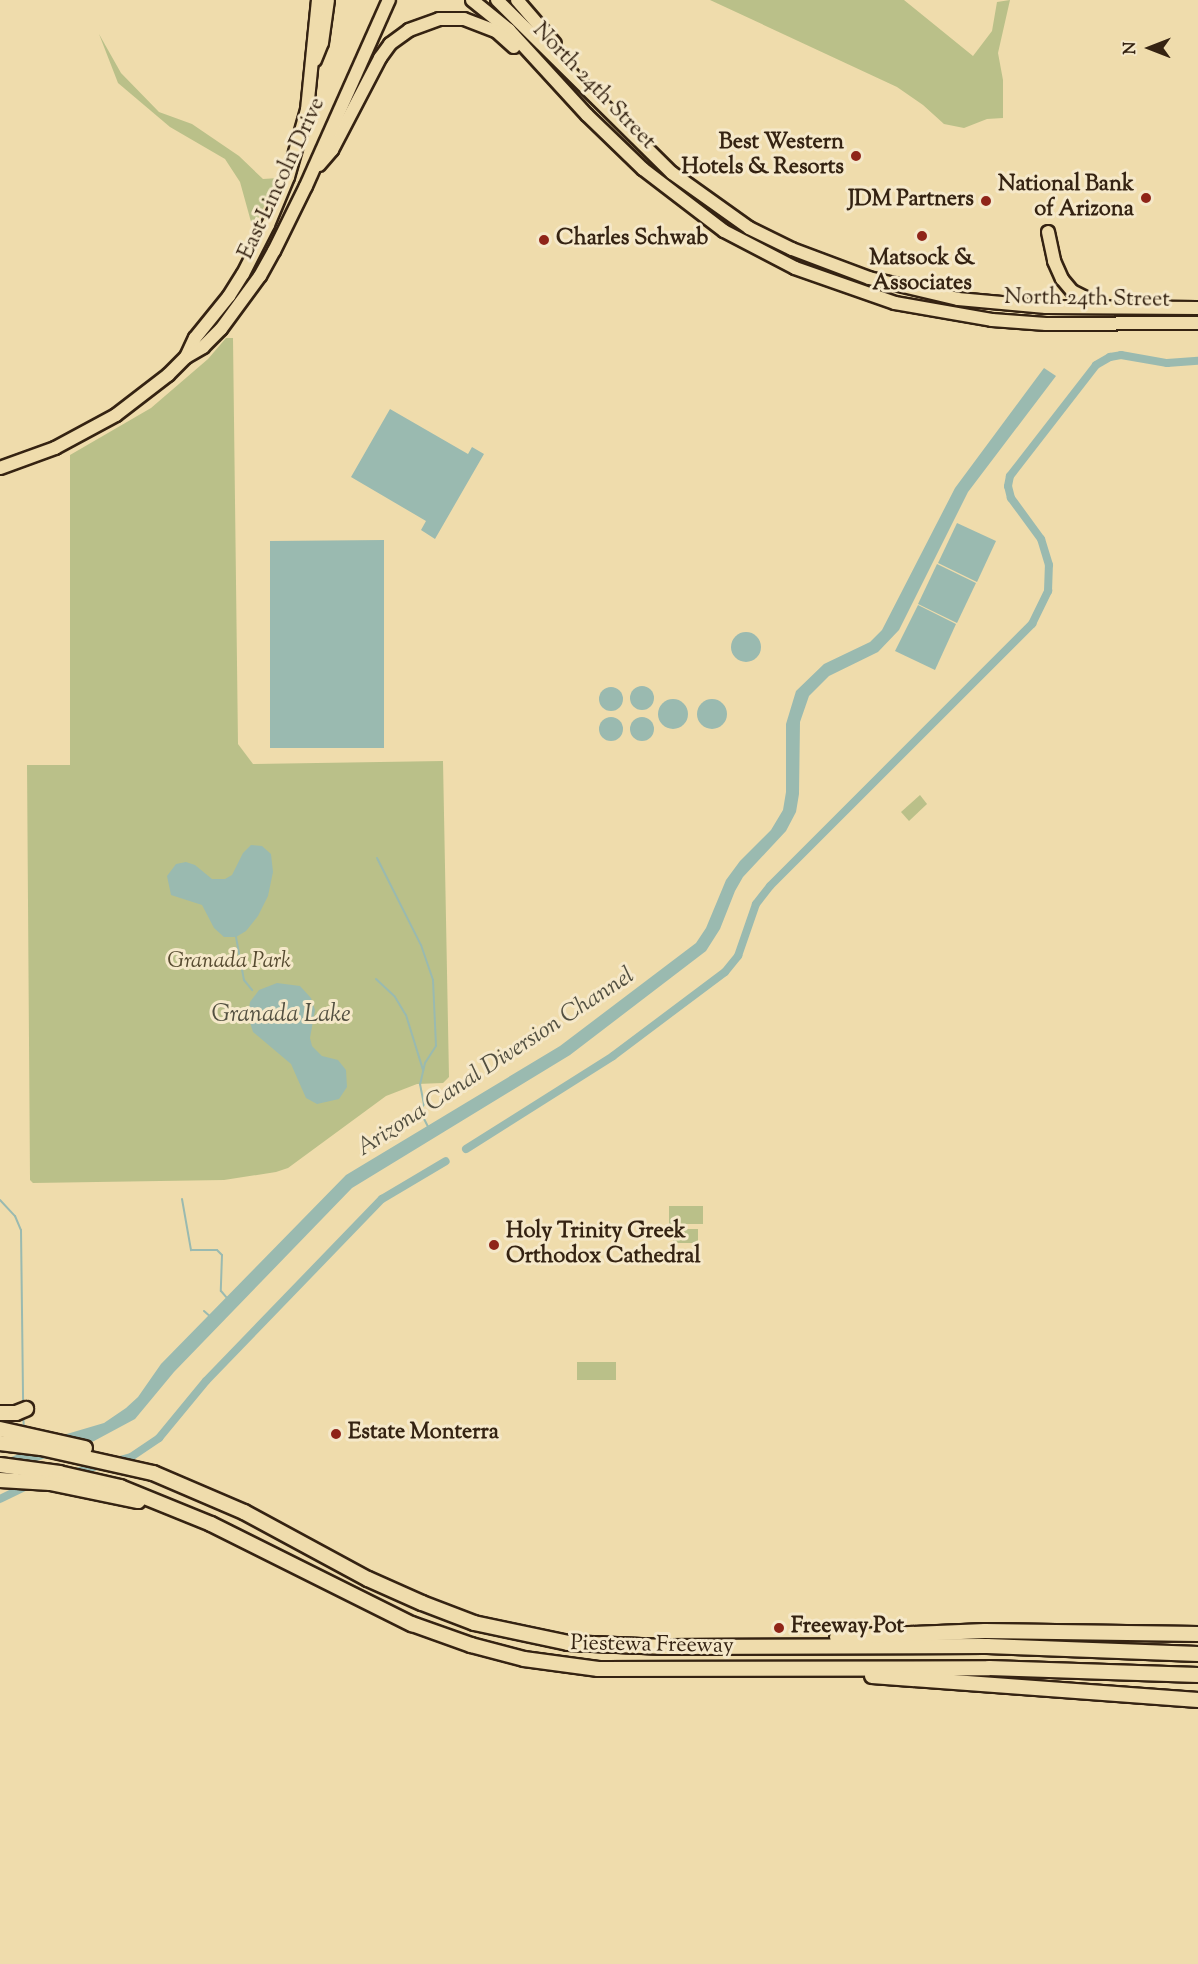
<!DOCTYPE html>
<html>
<head>
<meta charset="utf-8">
<style>
	body { margin:0 }
	#map { position:relative; width:1198px; height:1964px; overflow:hidden; background:#efdcac; font-family:"Sorts Mill Goudy",serif }
	div>[style] { position:absolute }
	.green>* { inset:0; background:#bac089 }
	.water>* { inset:0; background:#9abab0 }
	.round { border-radius:50% }
	.stream>* { height:2px; margin:-1px; padding:0 1px; transform-origin:1px; border-radius:1px; background:#9abab0 }
	.canal>* { height:8px; margin:-4px; padding:0 4px; transform-origin:4px; border-radius:4px; background:#9abab0 }
	.roads { filter:drop-shadow(2px 0 #352312) drop-shadow(-2px 0 #352312) drop-shadow(0 2px #352312) drop-shadow(0 -2px #352312) }
	.major>* { height:12px; margin:-6px; padding:0 6px; transform-origin:6px; border-radius:6px; background:#efdcac }
	.highway>* { height:14px; margin:-7px; padding:0 7px; transform-origin:7px; border-radius:7px; background:#efdcac }
	.dots>* { width:16px; height:16px; translate:-50% -50%; box-sizing:border-box; border:3px solid #f5e8c9; border-radius:50% }
	span { translate:-50% -50%; white-space:nowrap; text-align:center; line-height:1.15; -webkit-text-stroke:6px #f5e8c9; paint-order:stroke }
	.street-label { font-size:22px; color:#352312 }
	.poi-label { font-size:22px; color:#352312; font-weight:700 }
	.right { translate:-100% -50%; text-align:right }
	.left { translate:0 -50%; text-align:left }
	.park-label { font-size:22px; color:#564a30; font-style:italic }
	.water-label { font-size:24px; color:#535041; font-style:italic }
	.north { position:absolute; left:1120px; top:18px; width:60px; height:60px; -webkit-text-stroke:4px #f5e8c9; paint-order:stroke; rotate:270deg; font-size:16px; font-weight:700; line-height:24px; text-align:center; color:#352312 }
	.north::after { content:''; display:block; margin:auto; width:21px; height:27px; background:#352312; clip-path:polygon(50% 0,100% 100%,50% 72%,0 100%) }
</style>
</head>
<body>
<div id="map">
	<div class="green">
		<i style="clip-path:polygon(710px 0,904px 0,973px 56px,992px 31px,997px 2px,1010px 0,998px 53px,1003px 80px,1003px 118px,987px 119px,964px 128px,944px 124px,923px 105px,897px 87px)"></i>
		<i style="clip-path:polygon(99px 34px,121px 73px,159px 112px,192px 124px,239px 156px,263px 179px,278px 178px,253px 229px,240px 182px,225px 159px,170px 127px,118px 83px)"></i>
		<i style="clip-path:polygon(226px 338px,233px 338px,238px 744px,253px 764px,443px 761px,449px 1077px,443px 1083px,417px 1084px,386px 1096px,288px 1168px,276px 1172px,224px 1180px,33px 1183px,30px 1180px,27px 765px,70px 765px,70px 455px,151px 408px,208px 359px)"></i>
		<i style="clip-path:polygon(920px 795px,927px 804px,909px 821px,901px 812px)"></i>
		<i style="clip-path:polygon(669px 1206px,703px 1206px,703px 1224px,669px 1224px)"></i>
		<i style="clip-path:polygon(673px 1229px,698px 1229px,698px 1243px,673px 1243px)"></i>
		<i style="clip-path:polygon(577px 1362px,616px 1362px,616px 1380px,577px 1380px)"></i>
	</div>
	<div class="water">
		<i style="clip-path:polygon(1044px 368px,1056px 376px,968px 492px,899px 630px,878px 652px,829px 676px,809px 696px,800px 722px,799px 794px,796px 812px,786px 831px,743px 877px,735px 891px,720px 929px,706px 951px,570px 1055px,352px 1188px,174px 1372px,135px 1419px,94px 1441px,0 1474px,0 1462px,60px 1436px,104px 1423px,126px 1408px,138px 1397px,161px 1364px,346px 1175px,560px 1046px,696px 943px,706px 928px,726px 880px,740px 861px,771px 830px,783px 810px,786px 792px,786px 724px,796px 691px,824px 664px,870px 642px,882px 630px,955px 488px)"></i>
		<i style="clip-path:polygon(390px 409px,468px 454px,472px 447px,484px 454px,435px 539px,421px 530px,426px 521px,351px 477px)"></i>
		<i style="clip-path:polygon(957px 523px,996px 541px,977px 582px,938px 563px)"></i>
		<i style="clip-path:polygon(384px 540px,384px 748px,270px 748px,270px 541px)"></i>
		<i style="clip-path:polygon(937px 564px,976px 583px,957px 623px,918px 604px)"></i>
		<i style="clip-path:polygon(918px 605px,956px 624px,935px 670px,895px 651px)"></i>
		<i class="round" style="left:731px;top:632px;width:30px;height:30px"></i>
		<i class="round" style="left:630px;top:686px;width:24px;height:24px"></i>
		<i class="round" style="left:599px;top:687px;width:24px;height:24px"></i>
		<i class="round" style="left:697px;top:699px;width:30px;height:30px"></i>
		<i class="round" style="left:658px;top:699px;width:30px;height:30px"></i>
		<i class="round" style="left:630px;top:717px;width:24px;height:24px"></i>
		<i class="round" style="left:599px;top:717px;width:24px;height:24px"></i>
		<i style="clip-path:polygon(251px 845px,262px 846px,271px 854px,273px 872px,268px 896px,258px 916px,246px 931px,236px 937px,224px 937px,214px 928px,202px 905px,171px 895px,167px 876px,176px 864px,186px 862px,195px 865px,212px 879px,225px 879px,232px 875px,243px 853px)"></i>
		<i style="clip-path:polygon(277px 983px,300px 986px,311px 998px,315px 1010px,310px 1038px,312px 1046px,322px 1056px,338px 1060px,346px 1070px,347px 1087px,339px 1099px,317px 1104px,306px 1098px,291px 1064px,253px 1032px,248px 1016px,250px 1002px,259px 990px)"></i>
	</div>
	<div class="stream">
		<i style="left:377px;top:858px;width:97px;rotate:63.2deg"></i>
		<i style="left:421px;top:945px;width:37px;rotate:71deg"></i>
		<i style="left:433px;top:980px;width:66px;rotate:87.4deg"></i>
		<i style="left:436px;top:1046px;width:20px;rotate:123deg"></i>
		<i style="left:425px;top:1063px;width:22px;rotate:103deg"></i>
		<i style="left:420px;top:1084px;width:20px;rotate:79deg"></i>
		<i style="left:424px;top:1104px;width:8px;rotate:120deg"></i>
		<i style="left:420px;top:1111px;width:20px;rotate:63deg"></i>
		<i style="left:236px;top:937px;width:44px;rotate:79.5deg"></i>
		<i style="left:244px;top:980px;width:13px;rotate:51deg"></i>
		<i style="left:376px;top:979px;width:26px;rotate:43deg"></i>
		<i style="left:395px;top:997px;width:21px;rotate:59deg"></i>
		<i style="left:406px;top:1015px;width:58px;rotate:72.8deg"></i>
		<i style="left:182px;top:1199px;width:52px;rotate:80deg"></i>
		<i style="left:191px;top:1250px;width:26px"></i>
		<i style="left:217px;top:1250px;width:7px;rotate:45deg"></i>
		<i style="left:222px;top:1255px;width:36px;rotate:92deg"></i>
		<i style="left:221px;top:1291px;width:9px;rotate:49deg"></i>
		<i style="left:0;top:1200px;width:22px;rotate:47deg"></i>
		<i style="left:15px;top:1216px;width:15px;rotate:67deg"></i>
		<i style="left:21px;top:1230px;width:176px;rotate:89.3deg"></i>
		<i style="left:204px;top:1311px;width:9px;rotate:41deg"></i>
		<i style="left:23px;top:1414px;width:16px;rotate:86deg"></i>
	</div>
	<div class="canal">
		<i style="left:466px;top:1149px;width:174px;rotate:-32.3deg"></i>
		<i style="left:613px;top:1056px;width:140px;rotate:-36.9deg"></i>
		<i style="left:725px;top:972px;width:21px;rotate:-51deg"></i>
		<i style="left:738px;top:956px;width:55px;rotate:-70.9deg"></i>
		<i style="left:756px;top:904px;width:23px;rotate:-52deg"></i>
		<i style="left:770px;top:886px;width:371px;rotate:-45deg"></i>
		<i style="left:1032px;top:624px;width:37px;rotate:-64deg"></i>
		<i style="left:1048px;top:591px;width:26px;rotate:-88deg"></i>
		<i style="left:1049px;top:565px;width:27px;rotate:-107deg"></i>
		<i style="left:1041px;top:539px;width:51px;rotate:-126.2deg"></i>
		<i style="left:1011px;top:498px;width:12px;rotate:-104deg"></i>
		<i style="left:1008px;top:486px;width:10px;rotate:-79deg"></i>
		<i style="left:1010px;top:476px;width:140px;rotate:-52.2deg"></i>
		<i style="left:1096px;top:365px;width:16px;rotate:-30deg"></i>
		<i style="left:1110px;top:357px;width:11px;rotate:-10deg"></i>
		<i style="left:1121px;top:355px;width:47px;rotate:9.9deg"></i>
		<i style="left:1167px;top:363px;width:31px;rotate:-4deg"></i>
		<i style="left:72px;top:1473px;width:61px;rotate:-15.2deg"></i>
		<i style="left:131px;top:1457px;width:34px;rotate:-34deg"></i>
		<i style="left:159px;top:1438px;width:74px;rotate:-50.5deg"></i>
		<i style="left:206px;top:1381px;width:253px;rotate:-46deg"></i>
		<i style="left:382px;top:1199px;width:74px;rotate:-30.7deg"></i>
		<i style="left:0;top:1499px;width:34px;rotate:-26deg"></i>
	</div>
	<div class="roads">
		<div class="major">
			<i style="left:472px;top:0;width:48px;rotate:39deg"></i>
			<i style="left:509px;top:30px;width:115px;rotate:47.5deg"></i>
			<i style="left:587px;top:115px;width:78px;rotate:44deg"></i>
			<i style="left:643px;top:169px;width:102px;rotate:37.4deg"></i>
			<i style="left:724px;top:231px;width:80px;rotate:27.5deg"></i>
			<i style="left:795px;top:268px;width:106px;rotate:19.3deg"></i>
			<i style="left:895px;top:303px;width:98px;rotate:9.9deg"></i>
			<i style="left:992px;top:320px;width:54px;rotate:4.2deg"></i>
			<i style="left:1046px;top:324px;width:152px;rotate:-0.4deg"></i>
			<i style="left:497px;top:0;width:246px;rotate:44.7deg"></i>
			<i style="left:672px;top:173px;width:95px;rotate:35.5deg"></i>
			<i style="left:749px;top:228px;width:48px;rotate:26deg"></i>
			<i style="left:792px;top:249px;width:82px;rotate:20.6deg"></i>
			<i style="left:869px;top:278px;width:91px;rotate:13.3deg"></i>
			<i style="left:958px;top:299px;width:88px;rotate:5.2deg"></i>
			<i style="left:1046px;top:307px;width:152px;rotate:0.4deg"></i>
			<i style="left:517px;top:0;width:58px;rotate:49.2deg"></i>
			<i style="left:315px;top:60px;width:18px;rotate:-68deg"></i>
			<i style="left:322px;top:43px;width:43px;rotate:-82.1deg"></i>
			<i style="left:319px;top:165px;width:20px;rotate:-49deg"></i>
			<i style="left:332px;top:150px;width:104px;rotate:-62.4deg"></i>
			<i style="left:380px;top:58px;width:17px;rotate:-54deg"></i>
			<i style="left:390px;top:44px;width:24px;rotate:-36deg"></i>
			<i style="left:409px;top:30px;width:32px;rotate:-20deg"></i>
			<i style="left:439px;top:19px;width:25px"></i>
			<i style="left:464px;top:19px;width:34px;rotate:21deg"></i>
			<i style="left:496px;top:31px;width:24px;rotate:42deg"></i>
			<i style="left:1048px;top:232px;width:30px;rotate:78deg"></i>
			<i style="left:1054px;top:261px;width:20px;rotate:66deg"></i>
			<i style="left:1062px;top:279px;width:16px;rotate:50deg"></i>
			<i style="left:1072px;top:291px;width:34px;rotate:27deg"></i>
			<i style="left:186px;top:357px;width:21px;rotate:-65deg"></i>
			<i style="left:195px;top:338px;width:54px;rotate:-51deg"></i>
			<i style="left:229px;top:296px;width:26px;rotate:-58deg"></i>
			<i style="left:243px;top:274px;width:55px;rotate:-63deg"></i>
			<i style="left:268px;top:225px;width:52px;rotate:-67.4deg"></i>
			<i style="left:288px;top:177px;width:70px;rotate:-74.2deg"></i>
			<i style="left:307px;top:110px;width:111px;rotate:-84.3deg"></i>
			<i style="left:0;top:468px;width:59px;rotate:-20deg"></i>
			<i style="left:55px;top:448px;width:69px;rotate:-28.4deg"></i>
			<i style="left:116px;top:415px;width:66px;rotate:-37.6deg"></i>
			<i style="left:168px;top:375px;width:25px;rotate:-45deg"></i>
			<i style="left:186px;top:357px;width:20px;rotate:-30deg"></i>
			<i style="left:203px;top:347px;width:25px;rotate:-45deg"></i>
			<i style="left:221px;top:329px;width:66px;rotate:-53.7deg"></i>
			<i style="left:260px;top:276px;width:29px;rotate:-61deg"></i>
			<i style="left:274px;top:251px;width:72px;rotate:-63.8deg"></i>
			<i style="left:306px;top:186px;width:204px;rotate:-66deg"></i>
		</div>
		<div class="highway">
			<i style="left:0;top:1413px;width:16px"></i>
			<i style="left:16px;top:1413px;width:11px;rotate:-22deg"></i>
			<i style="left:0;top:1429px;width:87px;rotate:12.6deg"></i>
			<i style="left:0;top:1443px;width:41px;rotate:7deg"></i>
			<i style="left:41px;top:1448px;width:115px;rotate:12.6deg"></i>
			<i style="left:153px;top:1473px;width:99px;rotate:23.2deg"></i>
			<i style="left:244px;top:1512px;width:141px;rotate:28.4deg"></i>
			<i style="left:368px;top:1579px;width:59px;rotate:24deg"></i>
			<i style="left:422px;top:1603px;width:56px;rotate:21deg"></i>
			<i style="left:474px;top:1623px;width:96px;rotate:12deg"></i>
			<i style="left:568px;top:1643px;width:98px;rotate:2.3deg"></i>
			<i style="left:666px;top:1647px;width:321px;rotate:-0.2deg"></i>
			<i style="left:987px;top:1646px;width:211px;rotate:2.2deg"></i>
			<i style="left:0;top:1465px;width:60px;rotate:7.7deg"></i>
			<i style="left:59px;top:1473px;width:63px;rotate:12.9deg"></i>
			<i style="left:120px;top:1487px;width:98px;rotate:22.1deg"></i>
			<i style="left:211px;top:1524px;width:225px;rotate:26.5deg"></i>
			<i style="left:412px;top:1624px;width:63px;rotate:19.6deg"></i>
			<i style="left:471px;top:1645px;width:55px;rotate:14.8deg"></i>
			<i style="left:524px;top:1659px;width:75px;rotate:7.7deg"></i>
			<i style="left:598px;top:1669px;width:391px;rotate:-0.1deg"></i>
			<i style="left:989px;top:1668px;width:209px;rotate:1.9deg"></i>
			<i style="left:0;top:1480px;width:50px;rotate:3.4deg"></i>
			<i style="left:50px;top:1483px;width:90px;rotate:11.6deg"></i>
			<i style="left:837px;top:1637px;width:148px;rotate:-2.3deg"></i>
			<i style="left:985px;top:1631px;width:213px;rotate:0.8deg"></i>
			<i style="left:872px;top:1676px;width:327px;rotate:4.2deg"></i>
		</div>
	</div>
	<div class="dots">
		<i style="left:856px;top:156px;background:#8f2418"></i>
		<i style="left:1146px;top:198px;background:#8f2418"></i>
		<i style="left:986px;top:201px;background:#8f2418"></i>
		<i style="left:922px;top:236px;background:#8f2418"></i>
		<i style="left:544px;top:240px;background:#8f2418"></i>
		<i style="left:494px;top:1245px;background:#8f2418"></i>
		<i style="left:336px;top:1434px;background:#8f2418"></i>
		<i style="left:779px;top:1628px;background:#8f2418"></i>
	</div>
	<div class="street-label">
		<span style="left:593px;top:87px;rotate:46deg">North 24th Street</span>
		<span style="left:283px;top:179px;rotate:-65deg">East Lincoln Drive</span>
		<span style="left:1087px;top:300px;rotate:1deg">North 24th Street</span>
		<span style="left:652px;top:1646px;rotate:1deg">Piestewa Freeway</span>
	</div>
	<div class="poi-label">
		<span class="right" style="left:844px;top:156px">Best Western<br>Hotels &amp; Resorts</span>
		<span class="right" style="left:1134px;top:198px">National Bank<br>of Arizona</span>
		<span class="right" style="left:974px;top:201px">JDM Partners</span>
		<span class="left" style="left:556px;top:240px">Charles Schwab</span>
		<span style="left:922px;top:272px">Matsock &amp;<br>Associates</span>
		<span class="left" style="left:506px;top:1245px">Holy Trinity Greek<br>Orthodox Cathedral</span>
		<span class="left" style="left:348px;top:1434px">Estate Monterra</span>
		<span class="left" style="left:791px;top:1628px">Freeway Pot</span>
	</div>
	<div class="park-label">
		<span style="left:229px;top:963px">Granada Park</span>
	</div>
	<div class="water-label">
		<span style="left:281px;top:1016px">Granada Lake</span>
		<span style="left:496px;top:1063px;rotate:-33deg">Arizona Canal Diversion Channel</span>
	</div>
	<div class="north">N</div>
</div>
</body>
</html>
